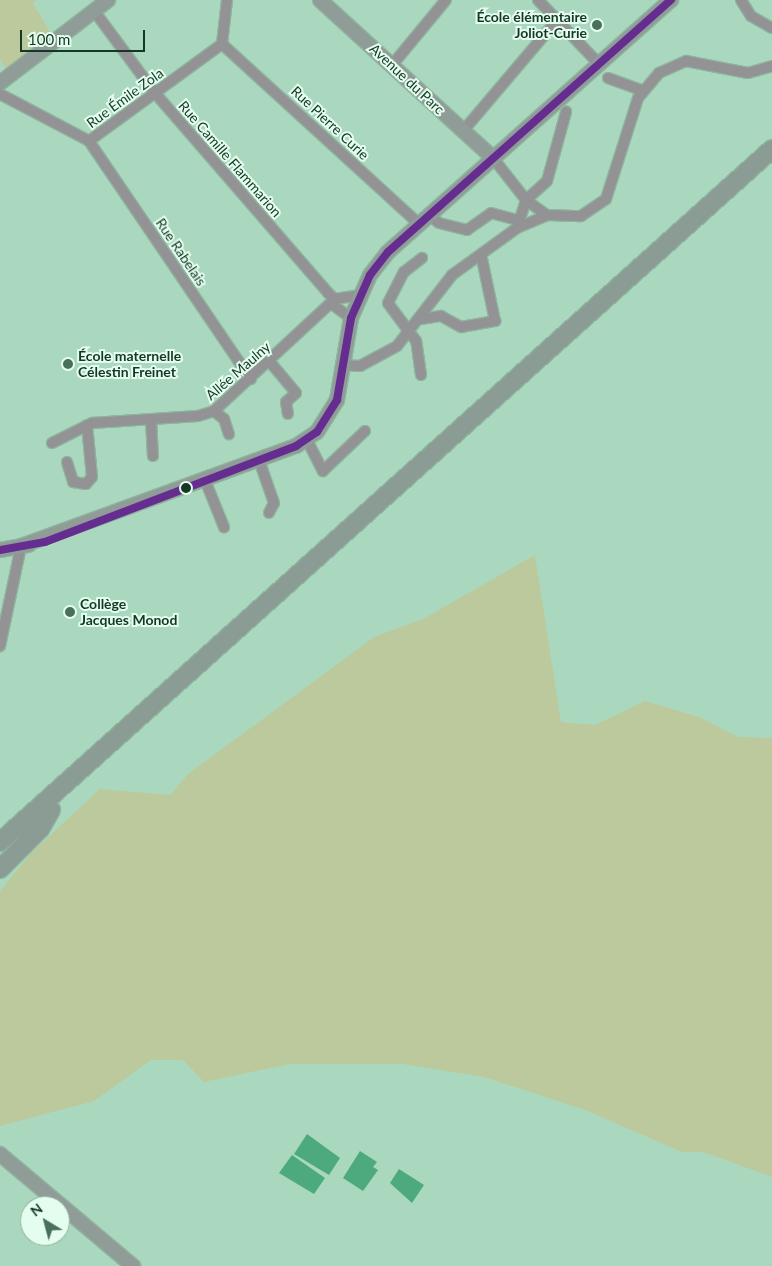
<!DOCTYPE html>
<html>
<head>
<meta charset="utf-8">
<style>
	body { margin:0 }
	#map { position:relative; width:772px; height:1266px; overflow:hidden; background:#aad8be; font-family:Lato,sans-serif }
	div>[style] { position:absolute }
	.green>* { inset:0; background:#bcc99c }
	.water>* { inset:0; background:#4caa7e }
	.roads { filter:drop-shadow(1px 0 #8fb5a0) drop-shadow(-1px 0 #8fb5a0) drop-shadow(0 1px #8fb5a0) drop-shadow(0 -1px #8fb5a0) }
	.street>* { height:10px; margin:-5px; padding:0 5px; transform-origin:5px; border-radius:5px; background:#939295 }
	.secondary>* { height:14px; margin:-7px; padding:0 7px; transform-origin:7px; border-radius:7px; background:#909c97 }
	.highway>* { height:18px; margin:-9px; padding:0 9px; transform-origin:9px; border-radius:9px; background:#8a9c93 }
	.bus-1>* { height:8px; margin:-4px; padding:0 4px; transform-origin:4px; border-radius:4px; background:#662d91 }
	.dots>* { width:14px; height:14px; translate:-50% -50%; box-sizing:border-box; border:2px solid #e5fdee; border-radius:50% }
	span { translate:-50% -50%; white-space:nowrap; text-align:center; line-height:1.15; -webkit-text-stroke:4px #e5fdee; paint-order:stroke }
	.poi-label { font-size:14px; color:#143825; font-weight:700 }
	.right { translate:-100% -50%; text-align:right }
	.left { translate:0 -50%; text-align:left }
	.street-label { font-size:14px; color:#143825 }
	.north { position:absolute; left:20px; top:1196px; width:50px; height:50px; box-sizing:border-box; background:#e5fdee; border:1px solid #91ae9e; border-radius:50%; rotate:323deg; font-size:14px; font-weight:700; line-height:20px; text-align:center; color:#143825 }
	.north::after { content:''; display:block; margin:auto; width:18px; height:22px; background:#48705b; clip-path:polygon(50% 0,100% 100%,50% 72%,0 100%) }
	.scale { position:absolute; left:20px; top:30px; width:125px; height:22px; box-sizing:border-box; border:2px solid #143825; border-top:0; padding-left:6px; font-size:15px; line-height:18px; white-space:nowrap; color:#143825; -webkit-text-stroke:4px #e5fdee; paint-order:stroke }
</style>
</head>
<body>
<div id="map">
	<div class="green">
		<i style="clip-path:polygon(0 0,37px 0,33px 3px,56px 42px,10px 76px,0 60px)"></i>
		<i style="clip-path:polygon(535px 555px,561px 722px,595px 725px,645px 701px,699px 717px,738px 737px,772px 738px,772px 1177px,703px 1152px,682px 1152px,585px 1110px,484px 1077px,402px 1064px,290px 1064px,204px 1082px,183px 1060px,151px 1060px,94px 1101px,0 1126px,0 891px,31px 853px,100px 789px,170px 795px,188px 774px,374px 637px,423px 619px)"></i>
	</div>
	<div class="water">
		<i style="clip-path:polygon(307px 1134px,340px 1158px,329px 1175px,294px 1154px)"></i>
		<i style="clip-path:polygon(360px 1151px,377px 1162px,373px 1167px,378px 1170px,363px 1191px,343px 1178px)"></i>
		<i style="clip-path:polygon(292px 1155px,325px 1178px,314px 1194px,279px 1173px)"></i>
		<i style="clip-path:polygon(399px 1169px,424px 1185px,412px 1203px,390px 1183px)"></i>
	</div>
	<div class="roads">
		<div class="street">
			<i style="left:538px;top:0;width:87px;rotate:46.4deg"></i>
			<i style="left:741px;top:0;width:19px;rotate:58deg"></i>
			<i style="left:751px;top:16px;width:24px;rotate:30deg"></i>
			<i style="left:95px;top:12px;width:101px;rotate:53.5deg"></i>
			<i style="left:155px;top:93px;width:264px;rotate:49.1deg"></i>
			<i style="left:328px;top:293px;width:9px;rotate:41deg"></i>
			<i style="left:335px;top:299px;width:25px;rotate:-9deg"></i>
			<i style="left:222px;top:44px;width:265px;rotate:42.4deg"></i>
			<i style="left:393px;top:64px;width:83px;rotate:-50.4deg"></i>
			<i style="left:608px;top:78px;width:35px;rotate:20deg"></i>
			<i style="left:0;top:94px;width:101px;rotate:27.8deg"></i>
			<i style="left:89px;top:141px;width:288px;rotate:55.8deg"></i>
			<i style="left:463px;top:131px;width:145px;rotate:-49.7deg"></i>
			<i style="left:89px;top:141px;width:165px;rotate:-36.1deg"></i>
			<i style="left:222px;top:44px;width:44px;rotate:-83.5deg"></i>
			<i style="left:493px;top:158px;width:53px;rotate:51.8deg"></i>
			<i style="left:526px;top:200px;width:26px;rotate:36deg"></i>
			<i style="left:547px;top:215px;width:34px;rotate:2deg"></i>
			<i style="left:581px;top:216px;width:30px;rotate:-34deg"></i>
			<i style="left:606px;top:199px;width:106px;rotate:-72.4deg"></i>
			<i style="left:638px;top:98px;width:33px;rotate:-50deg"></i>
			<i style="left:659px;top:73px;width:30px;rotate:-24deg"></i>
			<i style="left:686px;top:61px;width:63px;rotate:11deg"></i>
			<i style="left:748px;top:73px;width:25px;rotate:-16deg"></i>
			<i style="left:428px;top:214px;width:14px;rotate:39deg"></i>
			<i style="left:439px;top:223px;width:29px;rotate:14deg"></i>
			<i style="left:467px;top:230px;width:29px;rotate:-35deg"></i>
			<i style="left:491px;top:213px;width:30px;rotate:15deg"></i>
			<i style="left:517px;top:228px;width:29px;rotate:-72deg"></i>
			<i style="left:526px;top:200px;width:28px;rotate:-42deg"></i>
			<i style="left:547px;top:181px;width:72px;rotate:-74.6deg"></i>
			<i style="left:333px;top:305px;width:22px;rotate:36deg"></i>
			<i style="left:421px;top:319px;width:20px;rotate:-9deg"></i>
			<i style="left:441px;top:316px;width:23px;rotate:29deg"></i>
			<i style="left:461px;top:327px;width:35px;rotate:-10deg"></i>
			<i style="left:495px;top:321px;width:68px;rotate:-101.8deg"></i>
			<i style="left:270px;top:362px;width:40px;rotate:50deg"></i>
			<i style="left:296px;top:393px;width:13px;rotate:138deg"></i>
			<i style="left:286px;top:402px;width:12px;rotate:81deg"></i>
			<i style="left:341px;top:365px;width:19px;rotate:3deg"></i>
			<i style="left:360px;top:366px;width:42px;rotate:-28.4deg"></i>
			<i style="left:397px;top:346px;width:90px;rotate:-52.2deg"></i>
			<i style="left:452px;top:275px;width:80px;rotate:-35.9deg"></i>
			<i style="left:517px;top:228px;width:33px;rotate:-23deg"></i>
			<i style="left:421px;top:375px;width:34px;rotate:-98deg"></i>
			<i style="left:416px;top:341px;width:47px;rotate:-126.4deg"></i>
			<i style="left:388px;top:303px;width:35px;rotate:-63deg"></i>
			<i style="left:404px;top:272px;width:23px;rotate:-38deg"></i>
			<i style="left:214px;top:411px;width:13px;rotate:39deg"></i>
			<i style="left:224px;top:419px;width:16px;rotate:72deg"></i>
			<i style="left:151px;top:419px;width:37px;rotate:87deg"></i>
			<i style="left:307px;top:440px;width:35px;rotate:63deg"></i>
			<i style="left:323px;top:471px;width:58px;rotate:-43.6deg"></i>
			<i style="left:52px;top:443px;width:45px;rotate:-26.6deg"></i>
			<i style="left:92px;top:423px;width:106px;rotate:-3.8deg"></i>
			<i style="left:198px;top:416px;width:17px;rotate:-17deg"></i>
			<i style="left:214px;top:411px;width:165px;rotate:-42.8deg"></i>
			<i style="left:259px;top:460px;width:46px;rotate:70.8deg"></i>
			<i style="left:274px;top:503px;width:11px;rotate:117deg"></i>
			<i style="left:67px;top:462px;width:21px;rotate:73deg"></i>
			<i style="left:73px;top:482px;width:13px;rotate:9deg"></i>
			<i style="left:86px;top:484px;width:9px;rotate:-49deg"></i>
			<i style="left:92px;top:477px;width:52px;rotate:-95.5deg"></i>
			<i style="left:205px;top:480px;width:51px;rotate:68deg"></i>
			<i style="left:0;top:646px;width:102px;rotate:-78.1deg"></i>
		</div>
		<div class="secondary">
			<i style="left:320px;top:0;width:234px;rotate:42.4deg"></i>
			<i style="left:0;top:83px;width:136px;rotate:-37.5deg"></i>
			<i style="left:21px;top:546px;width:293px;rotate:-20deg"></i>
			<i style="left:296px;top:446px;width:25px;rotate:-34deg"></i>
			<i style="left:317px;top:432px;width:38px;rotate:-58deg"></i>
			<i style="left:337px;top:400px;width:83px;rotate:-80.3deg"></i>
			<i style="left:351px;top:318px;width:47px;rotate:-66.2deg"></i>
			<i style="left:370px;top:275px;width:29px;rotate:-52deg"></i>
			<i style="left:388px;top:252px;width:379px;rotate:-41.7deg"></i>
			<i style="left:0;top:550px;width:29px;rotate:-10deg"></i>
			<i style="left:0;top:1154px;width:174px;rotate:40.1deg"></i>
		</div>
		<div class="highway">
			<i style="left:0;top:842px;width:1037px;rotate:-41.91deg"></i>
			<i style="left:0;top:869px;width:57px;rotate:-45deg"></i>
			<i style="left:40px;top:829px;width:22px;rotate:-60deg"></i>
		</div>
	</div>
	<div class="bus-1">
		<i style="left:0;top:550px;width:46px;rotate:-10.1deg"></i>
		<i style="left:45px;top:542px;width:269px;rotate:-20.9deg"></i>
		<i style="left:296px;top:446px;width:25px;rotate:-34deg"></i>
		<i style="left:317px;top:432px;width:38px;rotate:-58deg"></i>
		<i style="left:337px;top:400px;width:83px;rotate:-80.3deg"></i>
		<i style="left:351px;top:318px;width:47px;rotate:-66.2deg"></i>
		<i style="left:370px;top:275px;width:29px;rotate:-52deg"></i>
		<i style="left:388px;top:252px;width:379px;rotate:-41.7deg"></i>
	</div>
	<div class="dots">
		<i style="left:597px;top:25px;background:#48705b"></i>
		<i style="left:68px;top:364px;background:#48705b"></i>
		<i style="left:186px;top:488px;background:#143825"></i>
		<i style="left:70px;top:612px;background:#48705b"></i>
	</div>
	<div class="poi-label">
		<span class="right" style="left:587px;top:25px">École élémentaire<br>Joliot-Curie</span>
		<span class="left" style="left:78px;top:364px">École maternelle<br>Célestin Freinet</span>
		<span class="left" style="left:80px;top:612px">Collège<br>Jacques Monod</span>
	</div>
	<div class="street-label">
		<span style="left:407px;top:79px;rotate:43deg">Avenue du Parc</span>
		<span style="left:125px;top:98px;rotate:-36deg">Rue Émile Zola</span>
		<span style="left:330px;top:123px;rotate:43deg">Rue Pierre Curie</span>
		<span style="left:230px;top:159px;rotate:49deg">Rue Camille Flammarion</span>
		<span style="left:181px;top:252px;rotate:56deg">Rue Rabelais</span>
		<span style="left:238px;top:371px;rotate:-41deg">Allée Maulny</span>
	</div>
	<div class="north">N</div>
	<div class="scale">100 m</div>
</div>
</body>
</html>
